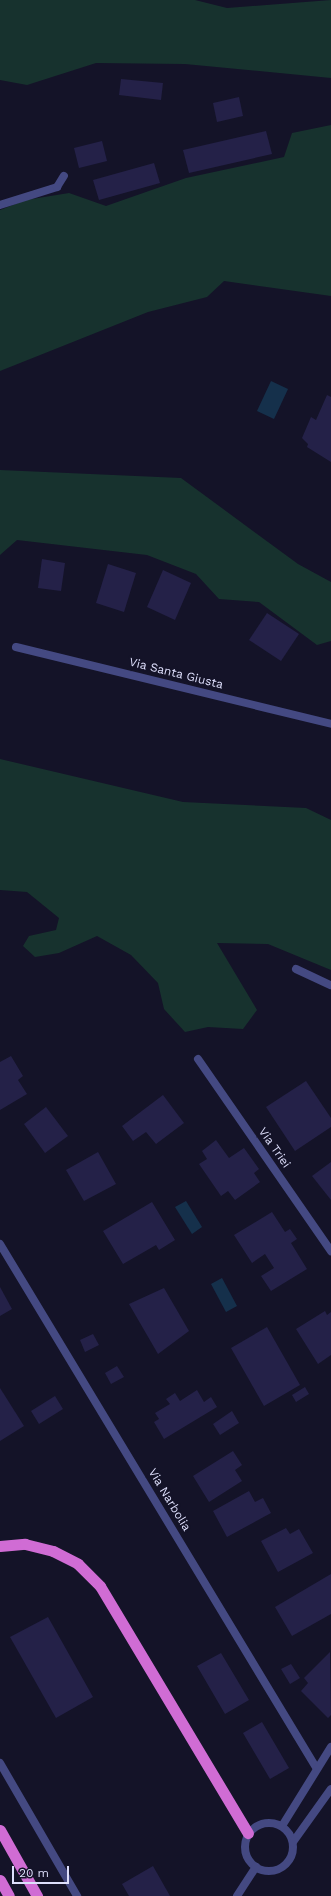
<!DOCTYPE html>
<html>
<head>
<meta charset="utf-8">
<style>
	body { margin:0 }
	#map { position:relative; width:331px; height:1896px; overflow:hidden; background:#141328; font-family:"Work Sans",sans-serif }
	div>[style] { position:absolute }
	.green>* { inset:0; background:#17322e }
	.water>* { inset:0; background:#15304b }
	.building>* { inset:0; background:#242148 }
	.minor>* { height:8px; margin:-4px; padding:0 4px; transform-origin:4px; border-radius:4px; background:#444982 }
	.tertiary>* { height:8px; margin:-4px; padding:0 4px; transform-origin:4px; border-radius:4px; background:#444982 }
	.tertiary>.ring { margin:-4px; padding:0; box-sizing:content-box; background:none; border:8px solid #444982; border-radius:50% }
	.trunk>* { height:11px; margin:-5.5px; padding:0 5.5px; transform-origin:5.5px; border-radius:5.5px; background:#d06cd4 }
	span { translate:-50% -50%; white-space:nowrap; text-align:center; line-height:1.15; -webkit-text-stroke:4px #141328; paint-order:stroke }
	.street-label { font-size:12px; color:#dedffc }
	.scale { position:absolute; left:12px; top:1866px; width:57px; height:18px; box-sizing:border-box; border:2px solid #dedffc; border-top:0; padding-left:5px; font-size:12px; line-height:14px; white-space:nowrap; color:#dedffc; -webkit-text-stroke:3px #141328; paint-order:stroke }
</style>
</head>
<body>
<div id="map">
	<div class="green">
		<i style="clip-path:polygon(0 0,195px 0,227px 8px,331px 0,331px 78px,185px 64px,96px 63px,27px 85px,0 80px)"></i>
		<i style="clip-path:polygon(331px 125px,331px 296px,224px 281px,207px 297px,148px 312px,0 371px,0 210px,26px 200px,69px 193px,106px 206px,186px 178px,284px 157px,292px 133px)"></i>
		<i style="clip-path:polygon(0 470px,181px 478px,298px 564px,331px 582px,331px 641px,317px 645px,259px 602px,219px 599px,196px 574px,147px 555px,17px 540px,0 555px)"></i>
		<i style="clip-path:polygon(0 759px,183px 802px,306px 808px,331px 820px,331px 970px,268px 944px,217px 943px,257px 1010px,243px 1029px,208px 1027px,185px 1032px,164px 1009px,158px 983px,131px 955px,97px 936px,59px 953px,35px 957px,23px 946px,29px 936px,56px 930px,59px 918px,27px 892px,0 890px)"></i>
	</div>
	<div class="water">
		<i style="clip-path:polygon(271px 381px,288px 389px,274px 419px,257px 411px)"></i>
		<i style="clip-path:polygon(186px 1201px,202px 1227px,192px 1234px,175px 1207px)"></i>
		<i style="clip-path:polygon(222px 1278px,237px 1306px,226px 1312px,211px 1284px)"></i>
	</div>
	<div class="building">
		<i style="clip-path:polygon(121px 79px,163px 83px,161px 100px,119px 95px)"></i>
		<i style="clip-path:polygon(239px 97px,243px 116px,217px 122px,213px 103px)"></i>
		<i style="clip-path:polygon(266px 131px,272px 154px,189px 173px,183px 150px)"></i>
		<i style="clip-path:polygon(102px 141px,107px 161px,79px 168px,74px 148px)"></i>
		<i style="clip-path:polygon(154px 163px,160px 183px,99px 200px,93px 180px)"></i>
		<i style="clip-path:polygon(327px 395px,331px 397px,331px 462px,307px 447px,308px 444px,302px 438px,311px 417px,316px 420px)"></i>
		<i style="clip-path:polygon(42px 559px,65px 563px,61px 591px,38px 588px)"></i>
		<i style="clip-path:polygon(108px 564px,136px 573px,124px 612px,96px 603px)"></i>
		<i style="clip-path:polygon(163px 570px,191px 583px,175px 620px,147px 607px)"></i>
		<i style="clip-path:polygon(267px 613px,299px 634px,281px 661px,249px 640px)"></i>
		<i style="clip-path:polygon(11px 1056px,23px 1076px,18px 1080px,27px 1094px,0 1110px,0 1062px)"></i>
		<i style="clip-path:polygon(306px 1081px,331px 1118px,331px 1127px,295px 1151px,266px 1107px)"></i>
		<i style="clip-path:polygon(163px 1095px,184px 1123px,156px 1144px,146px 1132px,133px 1141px,122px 1126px)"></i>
		<i style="clip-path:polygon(46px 1107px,68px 1136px,45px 1153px,24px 1124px)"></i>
		<i style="clip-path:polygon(216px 1140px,229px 1158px,244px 1148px,259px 1169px,254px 1173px,260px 1182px,235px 1200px,228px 1191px,221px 1196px,199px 1164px,207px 1159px,202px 1151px)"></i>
		<i style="clip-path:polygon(98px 1152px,116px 1184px,84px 1201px,66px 1170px)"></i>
		<i style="clip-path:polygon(331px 1162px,331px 1200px,312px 1176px)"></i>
		<i style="clip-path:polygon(152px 1202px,175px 1240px,159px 1250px,156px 1245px,123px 1264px,103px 1231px)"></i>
		<i style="clip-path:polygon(272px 1212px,285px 1232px,290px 1229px,297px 1239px,291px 1243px,307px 1269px,271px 1291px,261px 1276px,274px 1268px,265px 1254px,252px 1263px,234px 1235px)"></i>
		<i style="clip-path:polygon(0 1287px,12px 1309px,0 1316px)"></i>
		<i style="clip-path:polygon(164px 1288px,189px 1331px,158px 1354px,129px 1304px)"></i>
		<i style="clip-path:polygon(325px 1311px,327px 1315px,331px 1312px,331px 1355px,318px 1364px,296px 1329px)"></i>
		<i style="clip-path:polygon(267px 1327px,300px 1385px,264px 1406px,231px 1348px)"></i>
		<i style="clip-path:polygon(93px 1334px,99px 1345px,85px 1352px,80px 1340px)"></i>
		<i style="clip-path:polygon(117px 1366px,124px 1377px,111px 1384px,105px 1373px)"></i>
		<i style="clip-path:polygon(305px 1387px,309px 1394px,296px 1402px,292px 1395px)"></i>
		<i style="clip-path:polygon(0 1388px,24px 1426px,0 1441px)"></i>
		<i style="clip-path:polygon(197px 1390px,204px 1402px,211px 1397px,217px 1407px,164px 1439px,154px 1422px,159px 1419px,155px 1413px,170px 1404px,166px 1399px,175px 1393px,180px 1401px)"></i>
		<i style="clip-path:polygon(55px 1396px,63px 1409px,39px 1424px,31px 1411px)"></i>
		<i style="clip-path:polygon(232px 1411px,239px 1423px,220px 1435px,213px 1424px)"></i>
		<i style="clip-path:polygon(233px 1451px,242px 1465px,235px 1470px,242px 1481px,209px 1502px,193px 1476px)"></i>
		<i style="clip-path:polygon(249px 1491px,255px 1502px,263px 1498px,271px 1513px,227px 1537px,213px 1511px)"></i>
		<i style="clip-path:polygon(286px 1528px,290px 1534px,299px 1529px,313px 1553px,278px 1572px,261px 1541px)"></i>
		<i style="clip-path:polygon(331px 1574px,331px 1614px,292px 1636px,275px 1607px)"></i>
		<i style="clip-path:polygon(48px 1617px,93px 1697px,56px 1718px,10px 1637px)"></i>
		<i style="clip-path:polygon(330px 1652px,331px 1715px,328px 1718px,301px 1691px,308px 1683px,304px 1678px)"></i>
		<i style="clip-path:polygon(221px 1653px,249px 1700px,225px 1714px,197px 1666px)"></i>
		<i style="clip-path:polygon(291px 1664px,300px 1678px,290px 1684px,281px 1669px)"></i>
		<i style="clip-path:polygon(262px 1722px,289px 1768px,270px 1779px,243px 1733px)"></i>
		<i style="clip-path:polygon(153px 1866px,170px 1896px,129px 1896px,122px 1884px)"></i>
	</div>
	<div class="minor">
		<i style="left:0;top:205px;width:60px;rotate:-17.5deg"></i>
		<i style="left:57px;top:187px;width:13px;rotate:-58deg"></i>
		<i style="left:16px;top:647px;width:324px;rotate:13.7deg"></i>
		<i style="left:296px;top:969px;width:38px;rotate:25deg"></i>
		<i style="left:198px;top:1059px;width:234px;rotate:55.3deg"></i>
		<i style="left:0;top:1244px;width:613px;rotate:58.88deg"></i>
	</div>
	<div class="tertiary">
		<i style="left:0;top:1763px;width:154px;rotate:59.9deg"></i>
		<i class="ring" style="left:245px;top:1823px;width:40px;height:40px"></i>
		<i style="left:282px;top:1826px;width:93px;rotate:-58.2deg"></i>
		<i style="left:293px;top:1842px;width:65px;rotate:-54.4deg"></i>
		<i style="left:237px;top:1896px;width:35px;rotate:-57deg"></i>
	</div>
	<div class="trunk">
		<i style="left:0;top:1546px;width:25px;rotate:-5deg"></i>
		<i style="left:25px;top:1544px;width:29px;rotate:14deg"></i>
		<i style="left:53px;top:1551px;width:28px;rotate:27deg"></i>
		<i style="left:78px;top:1564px;width:31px;rotate:45deg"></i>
		<i style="left:100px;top:1586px;width:288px;rotate:59.1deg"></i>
		<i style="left:0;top:1830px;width:76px;rotate:60.7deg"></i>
		<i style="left:0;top:1880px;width:18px;rotate:61deg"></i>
	</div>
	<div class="street-label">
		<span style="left:176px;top:674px;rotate:14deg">Via Santa Giusta</span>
		<span style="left:274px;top:1148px;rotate:55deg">Via Triei</span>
		<span style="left:169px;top:1500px;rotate:59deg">Via Narbolia</span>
	</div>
	<div class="scale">20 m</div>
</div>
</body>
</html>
